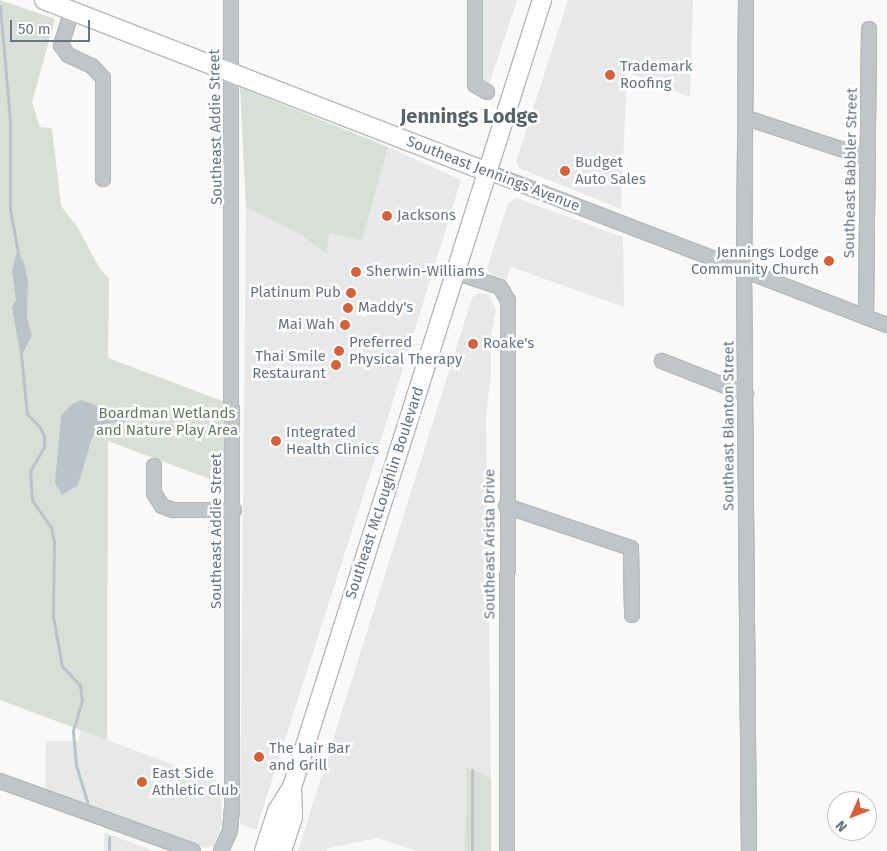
<!DOCTYPE html>
<html>
<head>
<meta charset="utf-8">
<style>
	body { margin:0 }
	#map { position:relative; width:887px; height:851px; overflow:hidden; background:#f9f9f7; font-family:"Fira Sans",sans-serif }
	div>[style] { position:absolute }
	.built>* { inset:0; background:#e7e8e8 }
	.green>* { inset:0; background:#d9ded7 }
	.water>* { inset:0; background:#bac4c8 }
	.stream>* { height:3px; margin:-1.5px; padding:0 1.5px; transform-origin:1.5px; border-radius:1.5px; background:#bac4c8 }
	.roads { filter:drop-shadow(1px 0 #b4b9bd) drop-shadow(-1px 0 #b4b9bd) drop-shadow(0 1px #b4b9bd) drop-shadow(0 -1px #b4b9bd) }
	.minor>* { height:14px; margin:-7px; padding:0 7px; transform-origin:7px; border-radius:7px; background:#c1c5c8 }
	.major>* { height:18px; margin:-9px; padding:0 9px; transform-origin:9px; border-radius:9px; background:#fff }
	.dots>* { width:14px; height:14px; translate:-50% -50%; box-sizing:border-box; border:2px solid #fff; border-radius:50% }
	span { translate:-50% -50%; white-space:nowrap; text-align:center; line-height:1.15; -webkit-text-stroke:5px #fff; paint-order:stroke }
	.poi-label { font-size:15px; color:#667580 }
	.left { translate:0 -50%; text-align:left }
	.right { translate:-100% -50%; text-align:right }
	.street-label { font-size:15px; color:#667580 }
	.park-label { font-size:15px; color:#687865 }
	.district-label { font-size:20px; color:#58636c; font-weight:700 }
	.north { position:absolute; left:827px; top:791px; width:50px; height:50px; box-sizing:border-box; background:#fff; border:1px solid #c2c8cc; border-radius:50%; rotate:226deg; font-size:14px; font-weight:700; line-height:20px; text-align:center; color:#667580 }
	.north::after { content:''; display:block; margin:auto; width:18px; height:22px; background:#d6603b; clip-path:polygon(50% 0,100% 100%,50% 72%,0 100%) }
	.scale { position:absolute; left:10px; top:20px; width:80px; height:22px; box-sizing:border-box; border:2px solid #667580; border-top:0; padding-left:6px; font-size:15px; line-height:18px; white-space:nowrap; color:#667580; -webkit-text-stroke:4px #fff; paint-order:stroke }
</style>
</head>
<body>
<div id="map">
	<div class="built">
		<i style="clip-path:polygon(481px 0,517px 0,489px 84px,481px 82px)"></i>
		<i style="clip-path:polygon(568px 0,693px 0,690px 97px,627px 72px,621px 209px,519px 168px,516px 162px)"></i>
		<i style="clip-path:polygon(388px 147px,461px 180px,375px 459px,256px 830px,240px 824px,246px 207px,300px 234px,326px 254px,328px 233px,362px 241px)"></i>
		<i style="clip-path:polygon(516px 198px,623px 237px,624px 307px,511px 267px,506px 280px,491px 274px,487px 268px,508px 203px)"></i>
		<i style="clip-path:polygon(478px 293px,489px 295px,496px 310px,491px 335px,491px 374px,486px 417px,491px 778px,466px 766px,465px 851px,417px 851px,378px 838px,328px 848px,327px 851px,298px 851px,472px 298px)"></i>
		<i style="clip-path:polygon(80px 730px,221px 782px,222px 824px,214px 846px,205px 848px,45px 789px,46px 741px,79px 741px)"></i>
		<i style="clip-path:polygon(104px 832px,153px 851px,104px 851px)"></i>
	</div>
	<div class="green">
		<i style="clip-path:polygon(0 0,55px 19px,32px 102px,40px 127px,52px 128px,61px 206px,78px 228px,100px 269px,109px 278px,108px 358px,225px 402px,226px 485px,108px 441px,107px 740px,0 700px)"></i>
		<i style="clip-path:polygon(240px 87px,388px 147px,362px 241px,329px 233px,326px 254px,300px 234px,246px 207px)"></i>
		<i style="clip-path:polygon(466px 766px,491px 778px,491px 851px,465px 851px)"></i>
	</div>
	<div class="water">
		<i style="clip-path:polygon(16px 254px,23px 260px,28px 280px,27px 318px,32px 335px,21px 357px,12px 307px,16px 300px,12px 271px)"></i>
		<i style="clip-path:polygon(81px 400px,120px 413px,127px 420px,121px 425px,117px 422px,105px 424px,92px 438px,78px 485px,62px 495px,55px 483px,61px 416px,72px 404px)"></i>
	</div>
	<div class="stream">
		<i style="left:0;top:6px;width:114px;rotate:85deg"></i>
		<i style="left:10px;top:120px;width:89px;rotate:90deg"></i>
		<i style="left:10px;top:209px;width:50px;rotate:79.6deg"></i>
		<i style="left:21px;top:354px;width:60px;rotate:84.3deg"></i>
		<i style="left:27px;top:414px;width:17px;rotate:45deg"></i>
		<i style="left:39px;top:426px;width:11px;rotate:63deg"></i>
		<i style="left:44px;top:436px;width:11px;rotate:90deg"></i>
		<i style="left:44px;top:447px;width:28px;rotate:120deg"></i>
		<i style="left:30px;top:471px;width:29px;rotate:86deg"></i>
		<i style="left:32px;top:500px;width:33px;rotate:55deg"></i>
		<i style="left:51px;top:527px;width:14px;rotate:78deg"></i>
		<i style="left:54px;top:541px;width:76px;rotate:90.8deg"></i>
		<i style="left:53px;top:617px;width:50px;rotate:79.6deg"></i>
		<i style="left:62px;top:666px;width:26px;rotate:47deg"></i>
		<i style="left:80px;top:685px;width:16px;rotate:83deg"></i>
		<i style="left:82px;top:701px;width:31px;rotate:107deg"></i>
		<i style="left:73px;top:731px;width:34px;rotate:85deg"></i>
		<i style="left:76px;top:765px;width:39px;rotate:73deg"></i>
		<i style="left:109px;top:851px;width:14px;rotate:-90deg"></i>
		<i style="left:472px;top:851px;width:81px;rotate:-90deg"></i>
	</div>
	<div class="roads">
		<div class="minor">
			<i style="left:475px;top:0;width:85px;rotate:90deg"></i>
			<i style="left:475px;top:85px;width:14px;rotate:30deg"></i>
			<i style="left:746px;top:0;width:270px;rotate:90.4deg"></i>
			<i style="left:744px;top:270px;width:581px;rotate:89.51deg"></i>
			<i style="left:72px;top:11px;width:36px;rotate:108deg"></i>
			<i style="left:61px;top:45px;width:12px;rotate:55deg"></i>
			<i style="left:68px;top:55px;width:26px;rotate:25deg"></i>
			<i style="left:92px;top:66px;width:16px;rotate:47deg"></i>
			<i style="left:103px;top:78px;width:101px;rotate:90deg"></i>
			<i style="left:747px;top:118px;width:127px;rotate:18.3deg"></i>
			<i style="left:488px;top:172px;width:427px;rotate:21deg"></i>
			<i style="left:455px;top:272px;width:47px;rotate:18.4deg"></i>
			<i style="left:500px;top:287px;width:16px;rotate:60deg"></i>
			<i style="left:508px;top:301px;width:550px;rotate:90.1deg"></i>
			<i style="left:866px;top:317px;width:288px;rotate:-89.4deg"></i>
			<i style="left:662px;top:361px;width:90px;rotate:21.4deg"></i>
			<i style="left:154px;top:466px;width:27px;rotate:90deg"></i>
			<i style="left:154px;top:493px;width:15px;rotate:58deg"></i>
			<i style="left:162px;top:506px;width:12px;rotate:20deg"></i>
			<i style="left:173px;top:510px;width:61px"></i>
			<i style="left:506px;top:506px;width:132px;rotate:18.6deg"></i>
			<i style="left:631px;top:548px;width:67px;rotate:89.1deg"></i>
			<i style="left:0;top:781px;width:205px;rotate:19.9deg"></i>
			<i style="left:221px;top:851px;width:22px;rotate:-66deg"></i>
			<i style="left:230px;top:831px;width:24px;rotate:-85deg"></i>
			<i style="left:232px;top:807px;width:807px;rotate:-90.07deg"></i>
		</div>
		<div class="major">
			<i style="left:44px;top:0;width:476px;rotate:21.2deg"></i>
			<i style="left:264px;top:851px;width:42px;rotate:-72deg"></i>
			<i style="left:277px;top:811px;width:28px;rotate:-58deg"></i>
			<i style="left:292px;top:787px;width:826px;rotate:-72.38deg"></i>
			<i style="left:282px;top:851px;width:36px;rotate:-72deg"></i>
			<i style="left:293px;top:817px;width:30px;rotate:-92deg"></i>
		</div>
	</div>
	<div class="dots">
		<i style="left:610px;top:75px;background:#d6603b"></i>
		<i style="left:565px;top:171px;background:#d6603b"></i>
		<i style="left:387px;top:216px;background:#d6603b"></i>
		<i style="left:829px;top:261px;background:#d6603b"></i>
		<i style="left:356px;top:272px;background:#d6603b"></i>
		<i style="left:351px;top:293px;background:#d6603b"></i>
		<i style="left:348px;top:308px;background:#d6603b"></i>
		<i style="left:345px;top:325px;background:#d6603b"></i>
		<i style="left:473px;top:344px;background:#d6603b"></i>
		<i style="left:339px;top:351px;background:#d6603b"></i>
		<i style="left:336px;top:365px;background:#d6603b"></i>
		<i style="left:276px;top:441px;background:#d6603b"></i>
		<i style="left:259px;top:757px;background:#d6603b"></i>
		<i style="left:142px;top:782px;background:#d6603b"></i>
	</div>
	<div class="poi-label">
		<span class="left" style="left:620px;top:75px">Trademark<br>Roofing</span>
		<span class="left" style="left:575px;top:171px">Budget<br>Auto Sales</span>
		<span class="left" style="left:397px;top:216px">Jacksons</span>
		<span class="right" style="left:819px;top:261px">Jennings Lodge<br>Community Church</span>
		<span class="left" style="left:366px;top:272px">Sherwin-Williams</span>
		<span class="right" style="left:341px;top:293px">Platinum Pub</span>
		<span class="left" style="left:358px;top:308px">Maddy's</span>
		<span class="right" style="left:335px;top:325px">Mai Wah</span>
		<span class="left" style="left:349px;top:351px">Preferred<br>Physical Therapy</span>
		<span class="left" style="left:483px;top:344px">Roake's</span>
		<span class="right" style="left:326px;top:365px">Thai Smile<br>Restaurant</span>
		<span class="left" style="left:286px;top:441px">Integrated<br>Health Clinics</span>
		<span class="left" style="left:269px;top:757px">The Lair Bar<br>and Grill</span>
		<span class="left" style="left:152px;top:782px">East Side<br>Athletic Club</span>
	</div>
	<div class="street-label">
		<span style="left:216px;top:127px;rotate:-91deg">Southeast Addie Street</span>
		<span style="left:851px;top:173px;rotate:-89deg">Southeast Babbler Street</span>
		<span style="left:493px;top:174px;rotate:21deg">Southeast Jennings Avenue</span>
		<span style="left:729px;top:426px;rotate:-90deg">Southeast Blanton Street</span>
		<span style="left:385px;top:493px;rotate:-72deg">Southeast McLoughlin Boulevard</span>
		<span style="left:217px;top:531px;rotate:-90deg">Southeast Addie Street</span>
		<span style="left:490px;top:544px;rotate:-90deg">Southeast Arista Drive</span>
	</div>
	<div class="park-label">
		<span style="left:167px;top:422px">Boardman Wetlands<br>and Nature Play Area</span>
	</div>
	<div class="district-label">
		<span style="left:469px;top:116px">Jennings Lodge</span>
	</div>
	<div class="north">N</div>
	<div class="scale">50 m</div>
</div>
</body>
</html>
